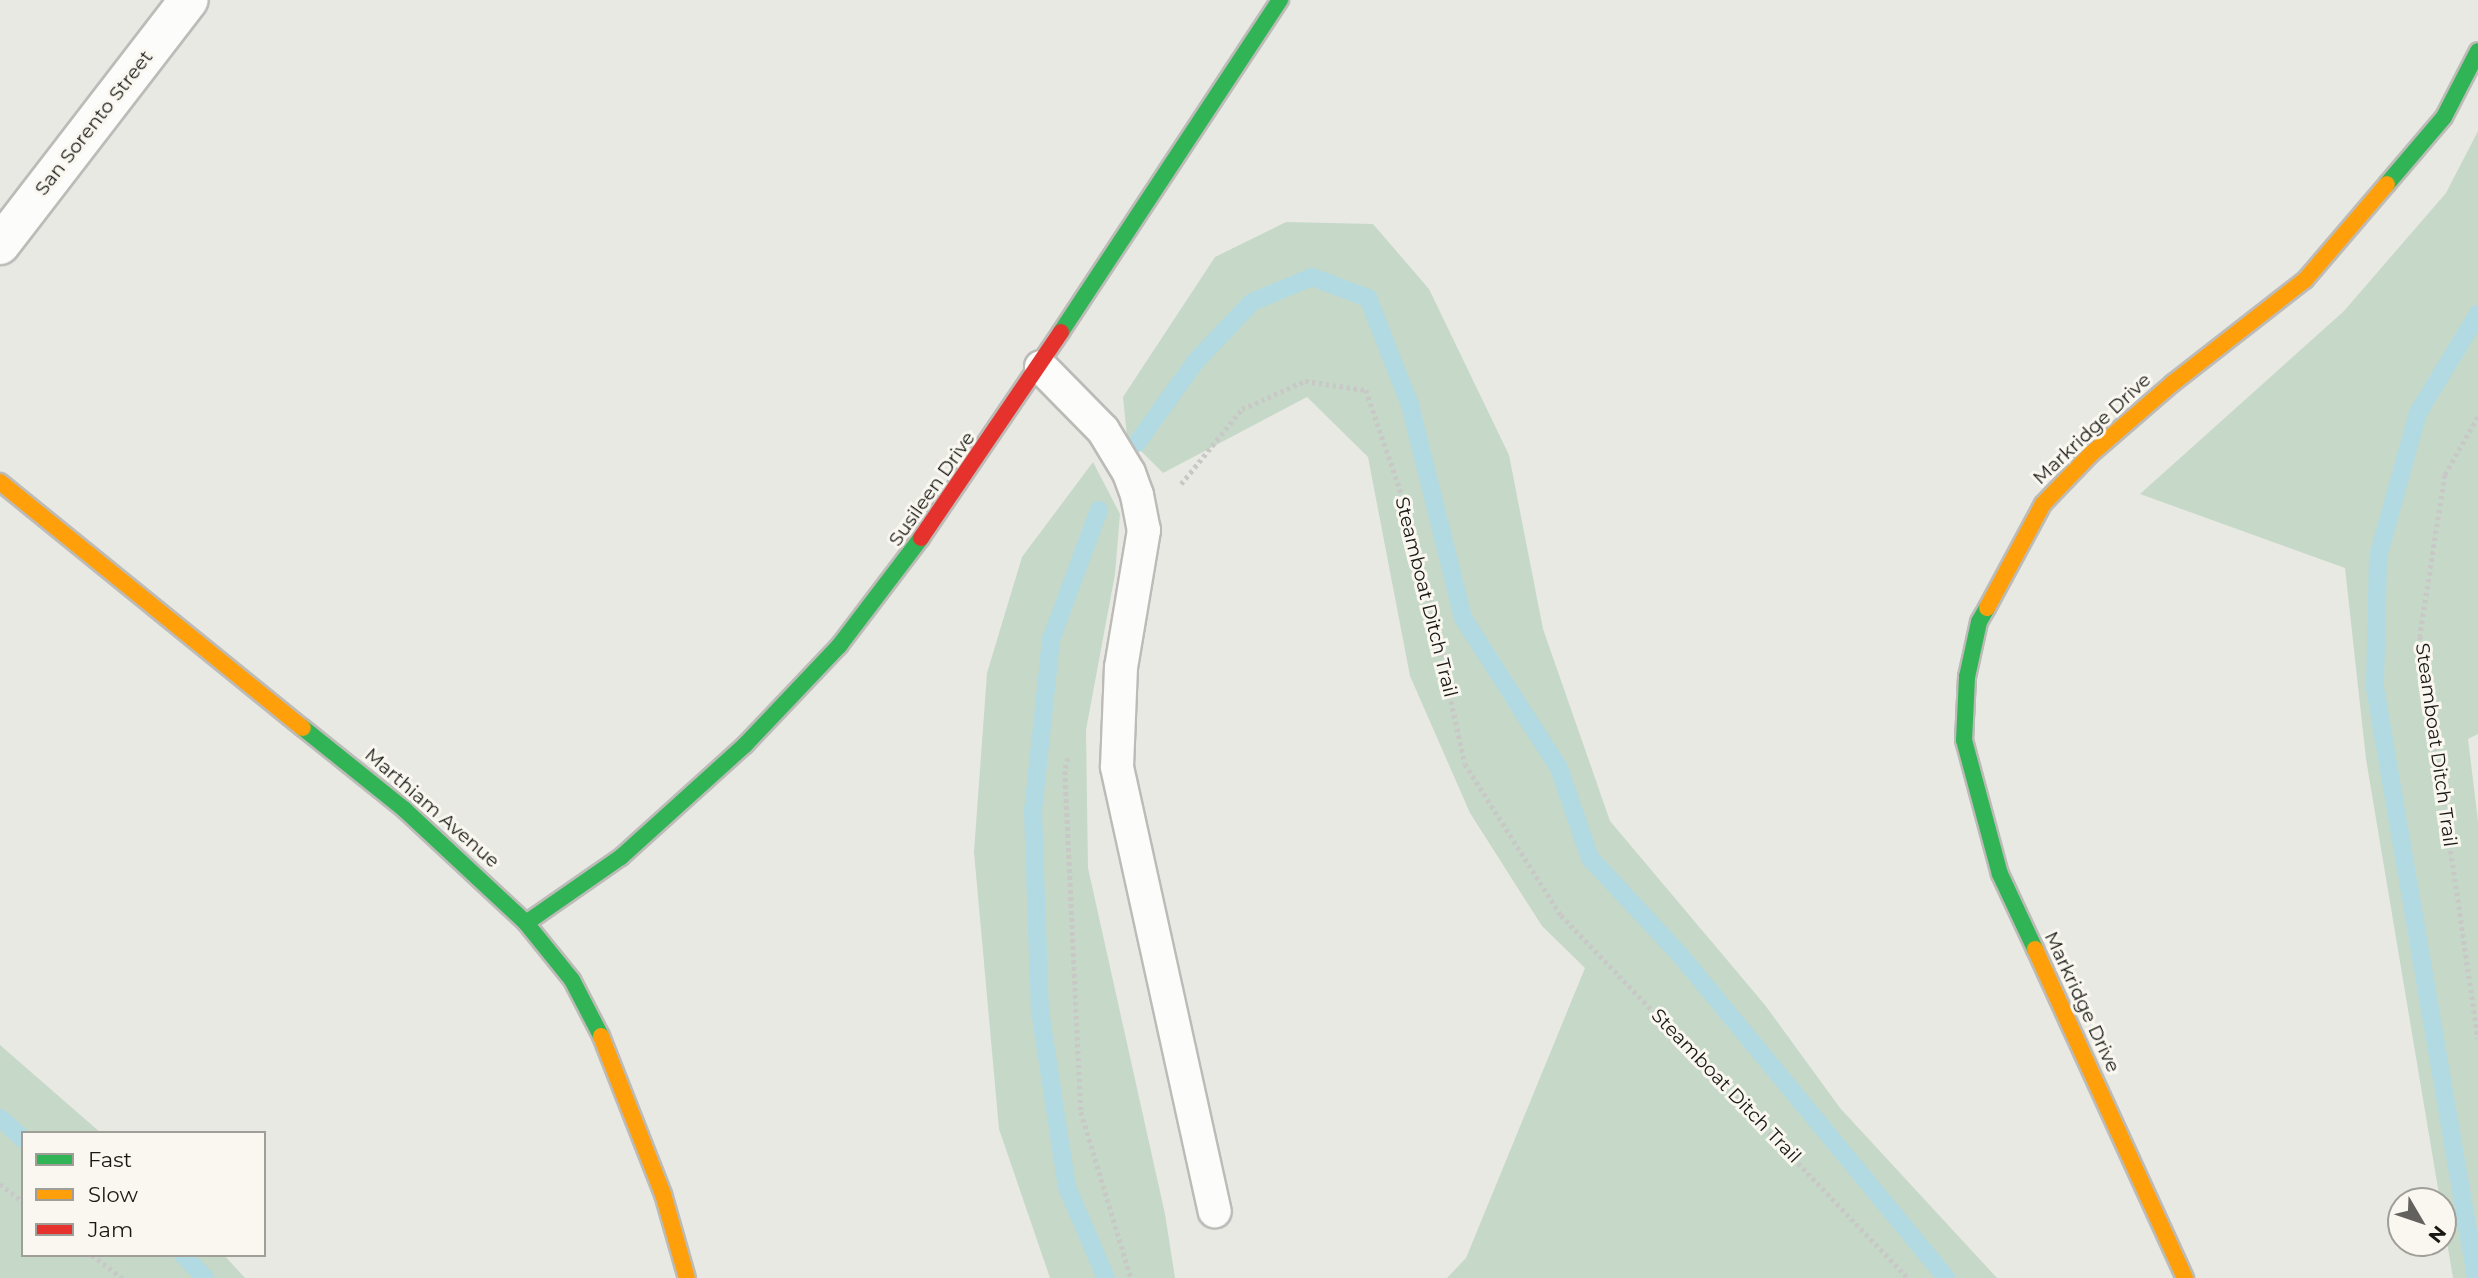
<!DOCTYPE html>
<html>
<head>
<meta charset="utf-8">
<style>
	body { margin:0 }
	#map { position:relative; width:2478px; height:1278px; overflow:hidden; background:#e9e9e4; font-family:Montserrat,sans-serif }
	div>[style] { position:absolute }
	.green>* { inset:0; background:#c6d8c7 }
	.stream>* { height:18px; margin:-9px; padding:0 9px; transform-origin:9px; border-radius:9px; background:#b1dae3 }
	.path>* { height:4.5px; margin-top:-2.25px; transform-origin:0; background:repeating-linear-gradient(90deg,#c8c8c6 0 3.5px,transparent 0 7px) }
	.roads { filter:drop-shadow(2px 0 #bcbbb8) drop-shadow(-2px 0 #bcbbb8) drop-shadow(0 2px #bcbbb8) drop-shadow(0 -2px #bcbbb8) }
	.lane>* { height:32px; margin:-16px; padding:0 16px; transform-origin:16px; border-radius:16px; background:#fcfcfb }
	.street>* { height:38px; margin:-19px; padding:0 19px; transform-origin:19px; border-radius:19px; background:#fcfcfb }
	.fast>* { height:16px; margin:-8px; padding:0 8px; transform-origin:8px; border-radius:8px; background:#30b455 }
	.slow>* { height:16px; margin:-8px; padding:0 8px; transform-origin:8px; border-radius:8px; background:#ff9f0a }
	.jam>* { height:16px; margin:-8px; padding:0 8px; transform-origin:8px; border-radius:8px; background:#e5322d }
	span { translate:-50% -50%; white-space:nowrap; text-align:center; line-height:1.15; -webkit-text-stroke:6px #f9f7ef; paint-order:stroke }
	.street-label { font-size:19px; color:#191815 }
	.legend { position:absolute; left:21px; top:1131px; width:245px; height:126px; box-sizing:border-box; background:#f9f7ef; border:2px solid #9f9e98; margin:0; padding:9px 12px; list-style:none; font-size:21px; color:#191815 }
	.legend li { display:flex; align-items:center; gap:14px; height:35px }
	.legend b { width:35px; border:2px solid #9f9e98 }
	.north { position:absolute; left:2387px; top:1187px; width:70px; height:70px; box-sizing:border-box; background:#f9f7ef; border:2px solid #9f9e98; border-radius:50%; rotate:129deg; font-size:19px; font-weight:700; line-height:28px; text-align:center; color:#191815 }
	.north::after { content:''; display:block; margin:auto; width:24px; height:32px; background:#62615d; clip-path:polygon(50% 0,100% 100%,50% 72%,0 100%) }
</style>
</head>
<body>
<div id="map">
	<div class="green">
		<i style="clip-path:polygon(2478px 131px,2478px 734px,2468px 739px,2478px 821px,2478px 1278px,2453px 1278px,2366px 759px,2345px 568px,2140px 494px,2344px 311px,2446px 193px)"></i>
		<i style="clip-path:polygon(1286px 222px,1373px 224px,1429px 289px,1509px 455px,1543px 629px,1610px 821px,1765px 1005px,1840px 1108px,1997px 1278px,1447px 1278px,1466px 1258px,1585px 968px,1542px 926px,1470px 813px,1410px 676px,1368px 457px,1307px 397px,1163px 473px,1127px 437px,1123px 397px,1215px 257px)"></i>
		<i style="clip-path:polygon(1093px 462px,1120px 514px,1115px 574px,1086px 730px,1088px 868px,1165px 1214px,1175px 1278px,1050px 1278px,999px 1129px,974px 852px,987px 673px,1022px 557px)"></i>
		<i style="clip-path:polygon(0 1045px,101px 1133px,23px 1133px,23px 1255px,224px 1255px,245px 1278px,0 1278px)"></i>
	</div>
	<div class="stream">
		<i style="left:1137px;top:443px;width:101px;rotate:-54.3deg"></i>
		<i style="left:1196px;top:361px;width:81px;rotate:-46.5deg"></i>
		<i style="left:1252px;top:302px;width:65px;rotate:-22.6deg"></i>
		<i style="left:1312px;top:277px;width:60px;rotate:20.6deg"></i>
		<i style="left:1368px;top:298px;width:115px;rotate:68.6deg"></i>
		<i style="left:1410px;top:405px;width:219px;rotate:76deg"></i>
		<i style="left:1463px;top:618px;width:178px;rotate:57.4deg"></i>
		<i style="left:1559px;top:768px;width:95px;rotate:71deg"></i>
		<i style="left:1590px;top:858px;width:134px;rotate:47.1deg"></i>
		<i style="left:1681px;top:956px;width:417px;rotate:50.5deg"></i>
		<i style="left:1099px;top:510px;width:139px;rotate:110.3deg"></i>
		<i style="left:1051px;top:640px;width:172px;rotate:96deg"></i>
		<i style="left:1033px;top:811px;width:200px;rotate:88deg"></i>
		<i style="left:1040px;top:1011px;width:178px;rotate:81.3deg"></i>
		<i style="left:1067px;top:1187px;width:99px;rotate:66.8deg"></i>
		<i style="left:0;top:1118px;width:31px;rotate:42deg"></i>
		<i style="left:183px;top:1255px;width:32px;rotate:46deg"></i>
		<i style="left:2476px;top:1278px;width:599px;rotate:-99.71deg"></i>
		<i style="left:2375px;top:688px;width:131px;rotate:-88.7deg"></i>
		<i style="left:2378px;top:557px;width:149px;rotate:-74.5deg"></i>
		<i style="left:2418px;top:413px;width:116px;rotate:-58.8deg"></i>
	</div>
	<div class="path">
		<i style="left:2478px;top:417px;width:67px;rotate:119.6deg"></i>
		<i style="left:2445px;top:475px;width:163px;rotate:98.8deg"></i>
		<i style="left:2420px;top:636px;width:407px;rotate:81.8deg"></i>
		<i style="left:1181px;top:484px;width:97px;rotate:-50.9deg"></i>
		<i style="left:1242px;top:409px;width:69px;rotate:-24deg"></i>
		<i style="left:1305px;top:381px;width:62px;rotate:8.4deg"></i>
		<i style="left:1366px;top:390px;width:148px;rotate:71.1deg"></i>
		<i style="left:1414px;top:530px;width:239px;rotate:77.7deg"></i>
		<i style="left:1465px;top:764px;width:179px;rotate:57.6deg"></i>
		<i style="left:1561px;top:915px;width:502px;rotate:46.29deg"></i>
		<i style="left:1068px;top:758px;width:13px;rotate:103deg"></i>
		<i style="left:1065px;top:771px;width:341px;rotate:87.3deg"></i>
		<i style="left:1081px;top:1112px;width:173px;rotate:73.2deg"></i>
		<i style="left:0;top:1184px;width:29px;rotate:38deg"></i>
		<i style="left:92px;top:1255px;width:39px;rotate:37deg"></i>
	</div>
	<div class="roads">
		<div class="lane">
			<i style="left:1041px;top:367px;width:88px;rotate:45.5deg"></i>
			<i style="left:1103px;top:430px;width:50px;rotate:58.8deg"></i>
			<i style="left:1129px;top:473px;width:23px;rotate:70deg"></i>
			<i style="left:1137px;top:495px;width:36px;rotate:79deg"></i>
			<i style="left:1144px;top:530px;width:139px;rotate:99.5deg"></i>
			<i style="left:1121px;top:667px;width:100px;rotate:92.3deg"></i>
			<i style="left:1117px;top:767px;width:455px;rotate:77.6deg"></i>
		</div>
		<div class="street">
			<i style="left:0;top:245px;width:309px;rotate:-52.4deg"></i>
		</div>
		<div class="fast">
			<i style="left:2387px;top:184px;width:88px;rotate:-49.6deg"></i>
			<i style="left:2444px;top:117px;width:74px;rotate:-62.7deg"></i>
			<i style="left:1061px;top:332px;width:398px;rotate:-56.6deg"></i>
			<i style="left:1987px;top:608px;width:16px;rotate:120deg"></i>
			<i style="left:1979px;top:622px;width:56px;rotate:102.3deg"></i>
			<i style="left:1967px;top:677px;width:63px;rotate:92.7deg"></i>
			<i style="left:1964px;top:740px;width:139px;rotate:75deg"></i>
			<i style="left:2000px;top:874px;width:83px;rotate:65deg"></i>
			<i style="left:303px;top:728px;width:131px;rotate:38.8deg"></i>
			<i style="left:405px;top:810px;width:166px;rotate:43deg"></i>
			<i style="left:526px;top:923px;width:73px;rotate:51.1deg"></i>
			<i style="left:572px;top:980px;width:63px;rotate:62.6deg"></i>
			<i style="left:526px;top:923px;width:116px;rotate:-34.8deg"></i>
			<i style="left:621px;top:857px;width:167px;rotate:-42.1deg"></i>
			<i style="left:745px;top:745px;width:137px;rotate:-46.5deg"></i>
			<i style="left:839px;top:646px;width:136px;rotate:-52.8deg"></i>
		</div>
		<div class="slow">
			<i style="left:0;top:482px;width:390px;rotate:39.1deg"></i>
			<i style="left:1987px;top:608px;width:118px;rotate:-61.7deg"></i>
			<i style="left:2043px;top:504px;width:69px;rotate:-46.2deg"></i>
			<i style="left:2091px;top:454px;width:108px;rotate:-40.9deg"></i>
			<i style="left:2173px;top:383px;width:167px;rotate:-38deg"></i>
			<i style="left:2305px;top:280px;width:126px;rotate:-49.5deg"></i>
			<i style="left:2035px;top:949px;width:362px;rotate:65.5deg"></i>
			<i style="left:601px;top:1036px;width:170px;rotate:68.6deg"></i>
			<i style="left:663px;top:1194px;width:87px;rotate:74.1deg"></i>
		</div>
		<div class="jam">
			<i style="left:921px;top:538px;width:249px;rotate:-55.8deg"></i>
		</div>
	</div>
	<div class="street-label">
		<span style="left:94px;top:123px;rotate:-52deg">San Sorento Street</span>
		<span style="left:2092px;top:429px;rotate:-43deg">Markridge Drive</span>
		<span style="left:932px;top:489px;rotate:-55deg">Susileen Drive</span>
		<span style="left:1426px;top:597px;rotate:76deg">Steamboat Ditch Trail</span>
		<span style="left:2436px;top:745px;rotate:82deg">Steamboat Ditch Trail</span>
		<span style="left:432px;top:808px;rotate:41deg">Marthiam Avenue</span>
		<span style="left:2082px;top:1002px;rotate:65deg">Markridge Drive</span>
		<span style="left:1726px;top:1086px;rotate:46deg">Steamboat Ditch Trail</span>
	</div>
	<ul class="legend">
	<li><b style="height:9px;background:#30b455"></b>Fast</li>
	<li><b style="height:9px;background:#ff9f0a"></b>Slow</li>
	<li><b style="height:9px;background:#e5322d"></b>Jam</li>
	</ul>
	<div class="north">N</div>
</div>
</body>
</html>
